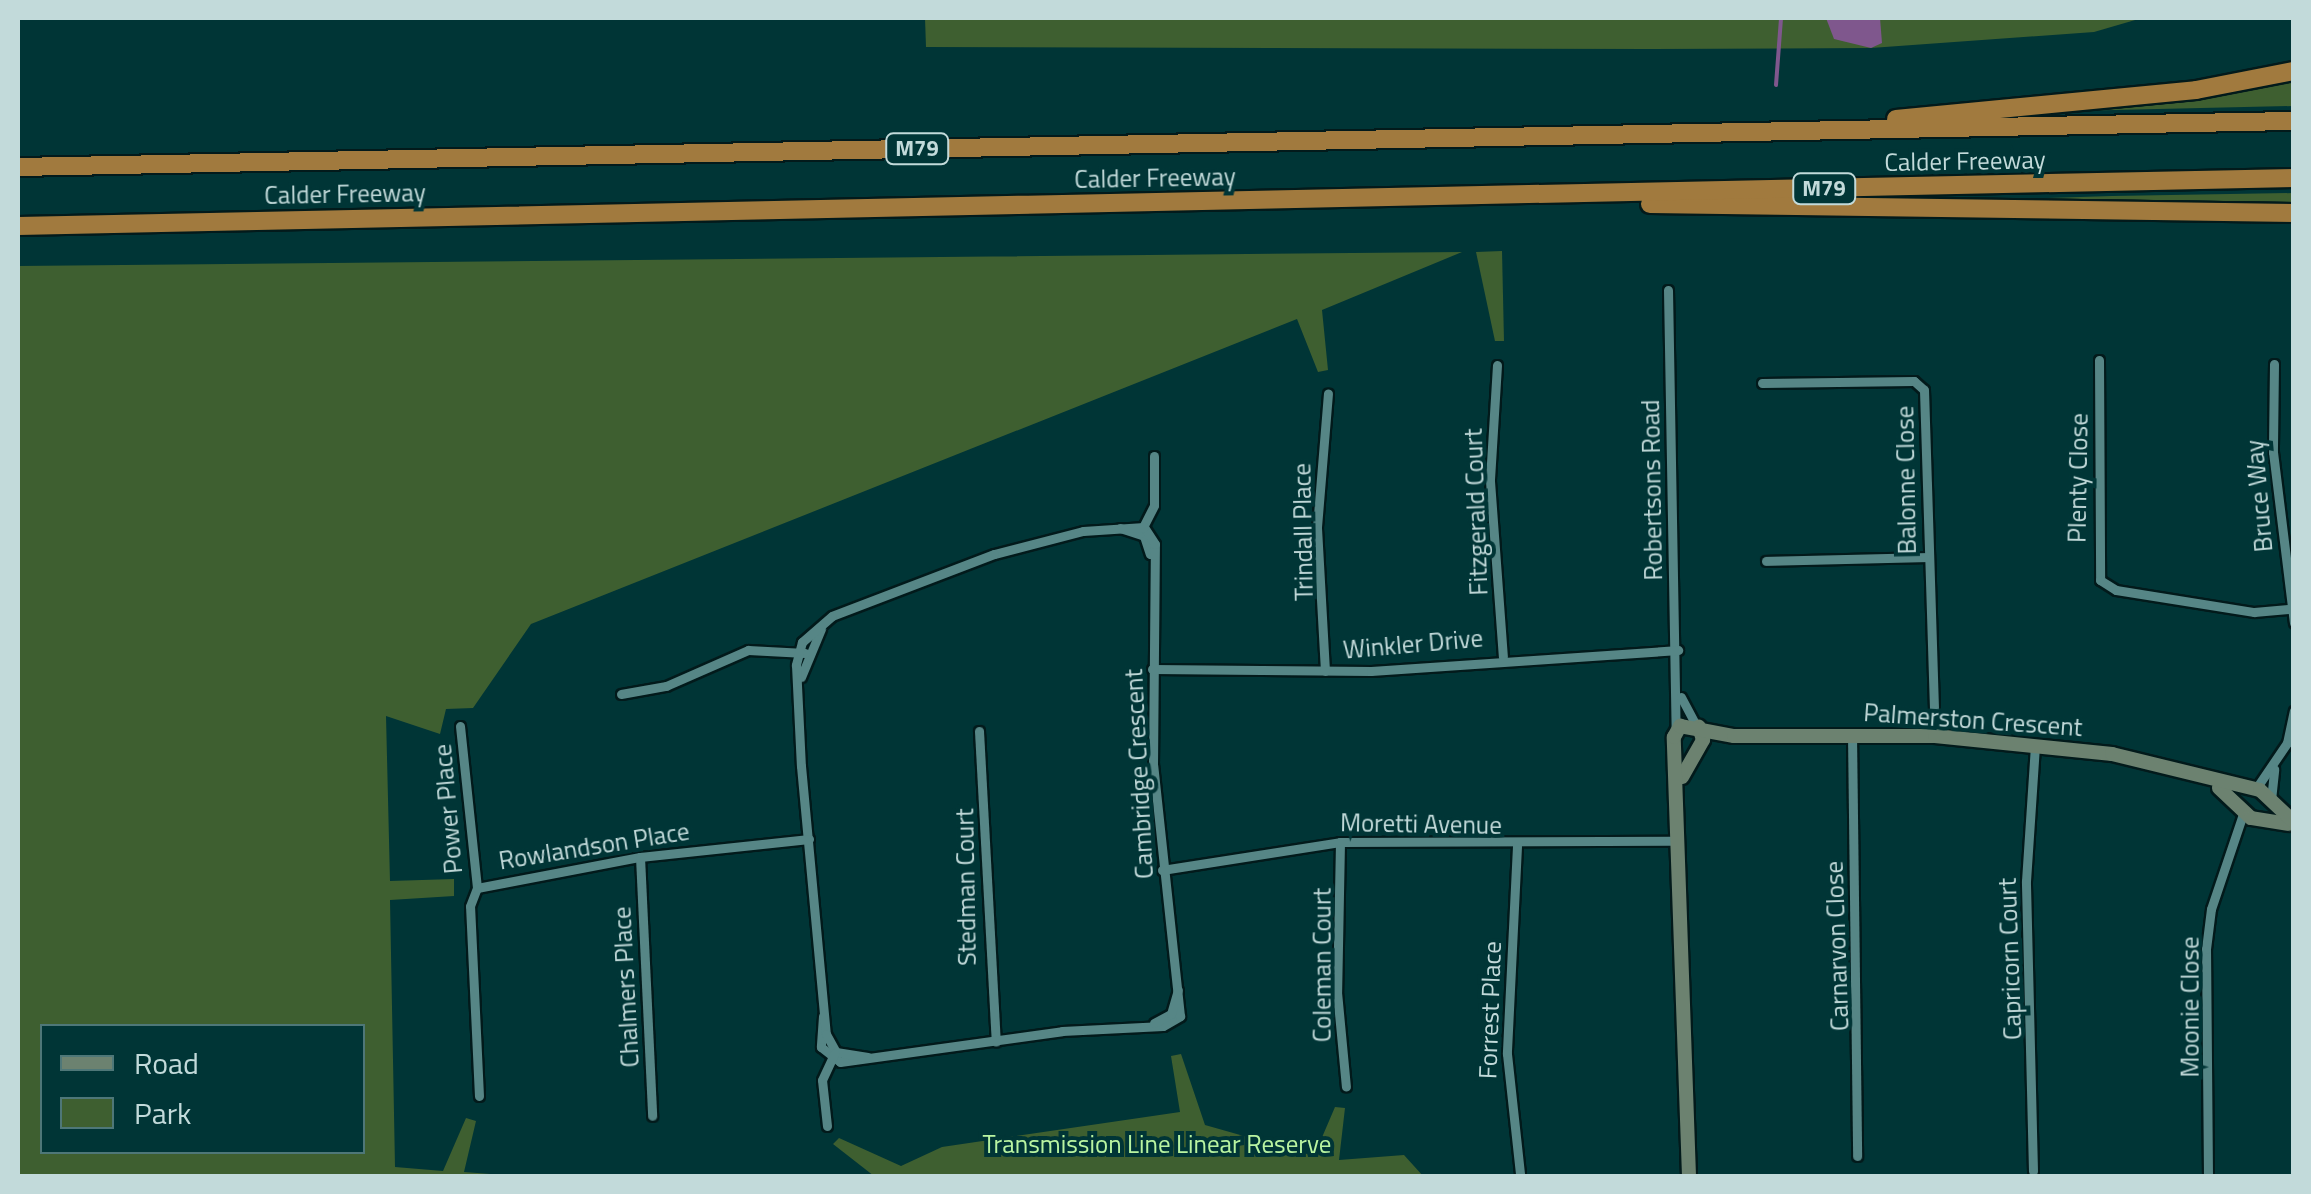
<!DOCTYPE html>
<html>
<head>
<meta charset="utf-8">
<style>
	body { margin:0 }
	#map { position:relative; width:2311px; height:1194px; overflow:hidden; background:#003536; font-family:"Titillium Web",sans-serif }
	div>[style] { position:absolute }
	.green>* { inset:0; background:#3e5f30 }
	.water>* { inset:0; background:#7f578d }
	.stream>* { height:4px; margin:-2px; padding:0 2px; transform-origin:2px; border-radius:2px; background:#7f578d }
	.roads { filter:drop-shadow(2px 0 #021a1b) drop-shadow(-2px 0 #021a1b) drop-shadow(0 2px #021a1b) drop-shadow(0 -2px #021a1b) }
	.street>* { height:9px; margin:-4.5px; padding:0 4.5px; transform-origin:4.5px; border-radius:4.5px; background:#568686 }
	.secondary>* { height:14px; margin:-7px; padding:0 7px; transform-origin:7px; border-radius:7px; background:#6c8270 }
	.highway>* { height:18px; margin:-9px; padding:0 9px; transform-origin:9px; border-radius:9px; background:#a17a3e }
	span { translate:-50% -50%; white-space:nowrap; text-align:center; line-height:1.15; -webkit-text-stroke:8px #003536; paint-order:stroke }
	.shield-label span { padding:2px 8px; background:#003536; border:2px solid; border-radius:8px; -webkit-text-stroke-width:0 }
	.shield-label { font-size:22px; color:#c2dada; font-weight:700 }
	.street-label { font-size:25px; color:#c2dada }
	.park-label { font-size:25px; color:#b9f4a1 }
	.frame { position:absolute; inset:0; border:20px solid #c2dada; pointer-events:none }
	.legend { position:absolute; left:40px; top:1024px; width:325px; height:130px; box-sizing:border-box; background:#003536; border:2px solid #4e7778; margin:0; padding:12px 18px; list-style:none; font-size:30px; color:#c2dada }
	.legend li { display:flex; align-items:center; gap:20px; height:50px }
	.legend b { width:50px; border:2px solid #4e7778 }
</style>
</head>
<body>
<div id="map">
	<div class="green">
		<i style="clip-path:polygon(925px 18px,2142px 18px,2094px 32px,1871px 48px,1652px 49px,926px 47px)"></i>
		<i style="clip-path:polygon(2293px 77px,2293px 106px,2071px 111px,2073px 109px)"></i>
		<i style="clip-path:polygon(2294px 193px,2293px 206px,1868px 204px,2112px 196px)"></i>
		<i style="clip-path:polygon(1502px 251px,1504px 341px,1495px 341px,1476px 252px)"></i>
		<i style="clip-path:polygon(evenodd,1462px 252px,1322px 310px,1328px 370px,1318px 372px,1297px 319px,531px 624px,473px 708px,446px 709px,440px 734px,386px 716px,390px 881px,454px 879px,454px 896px,390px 900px,395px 1167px,443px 1171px,466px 1118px,476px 1121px,464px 1172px,516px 1176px,18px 1176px,18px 266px,1462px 252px,42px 1026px,362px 1026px,362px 1152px,42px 1152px,42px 1026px)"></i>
		<i style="clip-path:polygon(1181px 1054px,1205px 1125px,1314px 1156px,1335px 1107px,1345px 1108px,1339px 1160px,1404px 1155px,1423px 1176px,874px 1176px,833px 1144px,839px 1138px,901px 1166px,942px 1147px,1180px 1112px,1171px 1056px)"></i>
	</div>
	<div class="water">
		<i style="clip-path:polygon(1826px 18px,1880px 18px,1882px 43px,1871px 48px,1834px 39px)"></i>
	</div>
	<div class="stream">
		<i style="left:1776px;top:85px;width:67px;rotate:-85.7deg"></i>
		<i style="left:1174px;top:1176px;width:22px"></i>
	</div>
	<div class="roads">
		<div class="street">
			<i style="left:1668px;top:290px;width:441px;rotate:89deg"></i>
			<i style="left:2099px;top:360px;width:220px;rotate:89.7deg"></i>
			<i style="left:2100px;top:580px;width:19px;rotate:32deg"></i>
			<i style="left:2116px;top:590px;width:140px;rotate:9.1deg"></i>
			<i style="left:2254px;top:612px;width:37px;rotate:-5deg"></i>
			<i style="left:2274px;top:364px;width:88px;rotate:90.7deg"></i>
			<i style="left:2273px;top:452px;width:172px;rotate:83deg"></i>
			<i style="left:1497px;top:365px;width:116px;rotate:93.5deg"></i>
			<i style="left:1490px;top:481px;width:176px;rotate:85.8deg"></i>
			<i style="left:1762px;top:383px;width:152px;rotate:-0.8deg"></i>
			<i style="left:1914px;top:381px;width:13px;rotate:42deg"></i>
			<i style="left:1924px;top:390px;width:346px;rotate:88.2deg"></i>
			<i style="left:1120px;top:528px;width:25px;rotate:18deg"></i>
			<i style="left:1144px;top:536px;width:19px;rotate:72deg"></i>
			<i style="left:1140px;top:533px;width:31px;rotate:-63deg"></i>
			<i style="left:1154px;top:505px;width:49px;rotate:-90deg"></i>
			<i style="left:1766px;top:561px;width:159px;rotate:-1.4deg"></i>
			<i style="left:1152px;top:669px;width:219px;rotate:0.5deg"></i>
			<i style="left:1371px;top:671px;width:308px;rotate:-3.9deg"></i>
			<i style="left:1325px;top:671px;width:144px;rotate:-93.2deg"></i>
			<i style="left:1317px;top:527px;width:134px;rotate:-85.3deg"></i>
			<i style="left:801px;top:677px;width:52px;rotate:-67.4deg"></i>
			<i style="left:621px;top:694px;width:46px;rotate:-10.1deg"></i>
			<i style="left:666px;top:686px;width:90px;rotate:-23.7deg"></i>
			<i style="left:748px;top:650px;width:57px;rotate:3deg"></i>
			<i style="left:1681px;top:697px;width:32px;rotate:62deg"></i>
			<i style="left:460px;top:726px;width:163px;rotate:84deg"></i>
			<i style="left:979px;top:731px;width:311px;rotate:86.9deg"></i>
			<i style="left:1852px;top:734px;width:422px;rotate:89.3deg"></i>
			<i style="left:2255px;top:790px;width:57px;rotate:-55.8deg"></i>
			<i style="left:2287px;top:743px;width:33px;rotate:-78deg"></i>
			<i style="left:2271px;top:800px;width:31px;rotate:-84deg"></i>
			<i style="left:1340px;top:842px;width:150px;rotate:91.1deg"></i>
			<i style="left:1337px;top:992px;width:95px;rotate:84.6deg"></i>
			<i style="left:1517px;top:846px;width:208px;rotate:92.8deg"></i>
			<i style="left:1507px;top:1054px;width:121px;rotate:83.8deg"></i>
			<i style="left:640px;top:857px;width:259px;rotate:87.3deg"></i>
			<i style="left:1162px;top:870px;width:180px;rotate:-8.9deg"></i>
			<i style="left:1340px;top:842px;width:339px;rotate:-0.2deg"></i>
			<i style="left:823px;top:1016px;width:31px;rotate:94deg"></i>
			<i style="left:821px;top:1047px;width:24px;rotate:38deg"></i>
			<i style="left:840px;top:1062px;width:224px;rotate:-7.9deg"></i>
			<i style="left:1062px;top:1031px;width:101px;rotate:-2.8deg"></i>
			<i style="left:1163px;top:1026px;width:20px;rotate:-30deg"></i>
			<i style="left:1180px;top:1016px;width:252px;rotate:-96.1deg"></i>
			<i style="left:1153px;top:765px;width:221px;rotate:-89.5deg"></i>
			<i style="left:1155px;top:544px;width:20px;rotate:-123deg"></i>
			<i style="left:1144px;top:527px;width:61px;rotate:176.2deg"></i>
			<i style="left:1083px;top:531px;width:92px;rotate:165.5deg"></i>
			<i style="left:994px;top:554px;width:173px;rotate:159.1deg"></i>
			<i style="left:832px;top:616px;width:40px;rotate:139deg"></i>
			<i style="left:802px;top:642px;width:24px;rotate:105deg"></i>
			<i style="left:796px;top:665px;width:101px;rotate:87.2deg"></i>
			<i style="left:801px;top:766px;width:269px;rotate:84.7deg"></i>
			<i style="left:826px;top:1034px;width:21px;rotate:61deg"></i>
			<i style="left:836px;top:1052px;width:32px;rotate:9deg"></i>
			<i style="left:1154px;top:1023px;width:19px;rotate:-28deg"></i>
			<i style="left:1171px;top:1014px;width:25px;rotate:-74deg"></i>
			<i style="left:479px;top:1096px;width:190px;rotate:-92.7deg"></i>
			<i style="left:470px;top:906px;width:19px;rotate:-69deg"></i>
			<i style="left:477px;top:888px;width:166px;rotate:-10.8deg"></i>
			<i style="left:640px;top:857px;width:170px;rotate:-6.1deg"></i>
			<i style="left:827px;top:1126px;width:46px;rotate:-96.2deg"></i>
			<i style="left:822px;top:1080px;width:29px;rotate:-65deg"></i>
			<i style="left:2033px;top:1171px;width:290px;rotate:-91.4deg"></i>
			<i style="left:2026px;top:881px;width:136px;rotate:-86.2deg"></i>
			<i style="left:2208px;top:1176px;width:227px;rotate:-90.5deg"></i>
			<i style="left:2206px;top:949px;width:40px;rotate:-82.9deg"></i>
			<i style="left:2211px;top:909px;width:103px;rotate:-71.4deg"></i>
		</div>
		<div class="secondary">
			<i style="left:1682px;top:777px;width:43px;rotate:-60.4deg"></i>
			<i style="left:1703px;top:740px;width:14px;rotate:-107deg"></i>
			<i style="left:2219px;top:788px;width:44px;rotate:43.2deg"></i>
			<i style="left:2251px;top:818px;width:38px;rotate:9deg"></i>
			<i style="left:1689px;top:1176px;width:439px;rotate:-92deg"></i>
			<i style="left:1674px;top:737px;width:13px;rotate:-61deg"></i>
			<i style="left:1680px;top:726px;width:55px;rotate:10.5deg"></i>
			<i style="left:1734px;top:736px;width:201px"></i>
			<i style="left:1935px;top:736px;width:178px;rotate:5.8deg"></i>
			<i style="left:2112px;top:754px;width:152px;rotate:13.7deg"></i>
			<i style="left:2260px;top:790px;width:47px;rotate:43.3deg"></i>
		</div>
		<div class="highway">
			<i style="left:1896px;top:119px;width:301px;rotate:-5.5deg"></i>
			<i style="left:2196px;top:90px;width:100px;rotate:-11deg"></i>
			<i style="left:18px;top:167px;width:2276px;rotate:-1.16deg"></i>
			<i style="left:1650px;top:204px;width:644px;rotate:0.8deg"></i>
			<i style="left:18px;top:226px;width:2277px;rotate:-1.21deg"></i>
		</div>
	</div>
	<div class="shield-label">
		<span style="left:917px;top:149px">M79</span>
		<span style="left:1824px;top:189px">M79</span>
	</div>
	<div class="street-label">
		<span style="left:1965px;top:161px;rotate:-1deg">Calder Freeway</span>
		<span style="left:1155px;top:178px;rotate:-1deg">Calder Freeway</span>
		<span style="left:345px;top:194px;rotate:-1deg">Calder Freeway</span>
		<span style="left:2078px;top:478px;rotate:-89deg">Plenty Close</span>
		<span style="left:1906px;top:480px;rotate:-91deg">Balonne Close</span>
		<span style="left:1652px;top:490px;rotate:-91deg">Robertsons Road</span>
		<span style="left:2259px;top:496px;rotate:-95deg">Bruce Way</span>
		<span style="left:1476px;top:512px;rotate:-92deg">Fitzgerald Court</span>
		<span style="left:1303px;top:532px;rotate:-91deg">Trindall Place</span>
		<span style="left:1413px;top:644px;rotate:-5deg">Winkler Drive</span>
		<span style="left:1973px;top:720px;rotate:4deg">Palmerston Crescent</span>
		<span style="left:1139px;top:774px;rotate:-93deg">Cambridge Crescent</span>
		<span style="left:448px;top:809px;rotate:-95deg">Power Place</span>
		<span style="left:1421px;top:824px;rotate:1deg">Moretti Avenue</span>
		<span style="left:594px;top:846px;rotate:-9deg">Rowlandson Place</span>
		<span style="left:966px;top:887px;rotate:-91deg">Stedman Court</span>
		<span style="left:1837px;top:946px;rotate:-92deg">Carnarvon Close</span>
		<span style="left:2010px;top:959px;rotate:-92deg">Capricorn Court</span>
		<span style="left:1322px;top:965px;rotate:-90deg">Coleman Court</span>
		<span style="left:626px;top:987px;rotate:-93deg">Chalmers Place</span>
		<span style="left:2190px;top:1007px;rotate:-90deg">Moonie Close</span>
		<span style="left:1490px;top:1010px;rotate:-88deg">Forrest Place</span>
	</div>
	<div class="park-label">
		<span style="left:1157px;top:1144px">Transmission Line Linear Reserve</span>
	</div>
	<div class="frame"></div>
	<ul class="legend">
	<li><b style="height:12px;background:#6c8270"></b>Road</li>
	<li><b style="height:28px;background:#3e5f30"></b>Park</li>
	</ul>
</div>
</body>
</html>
